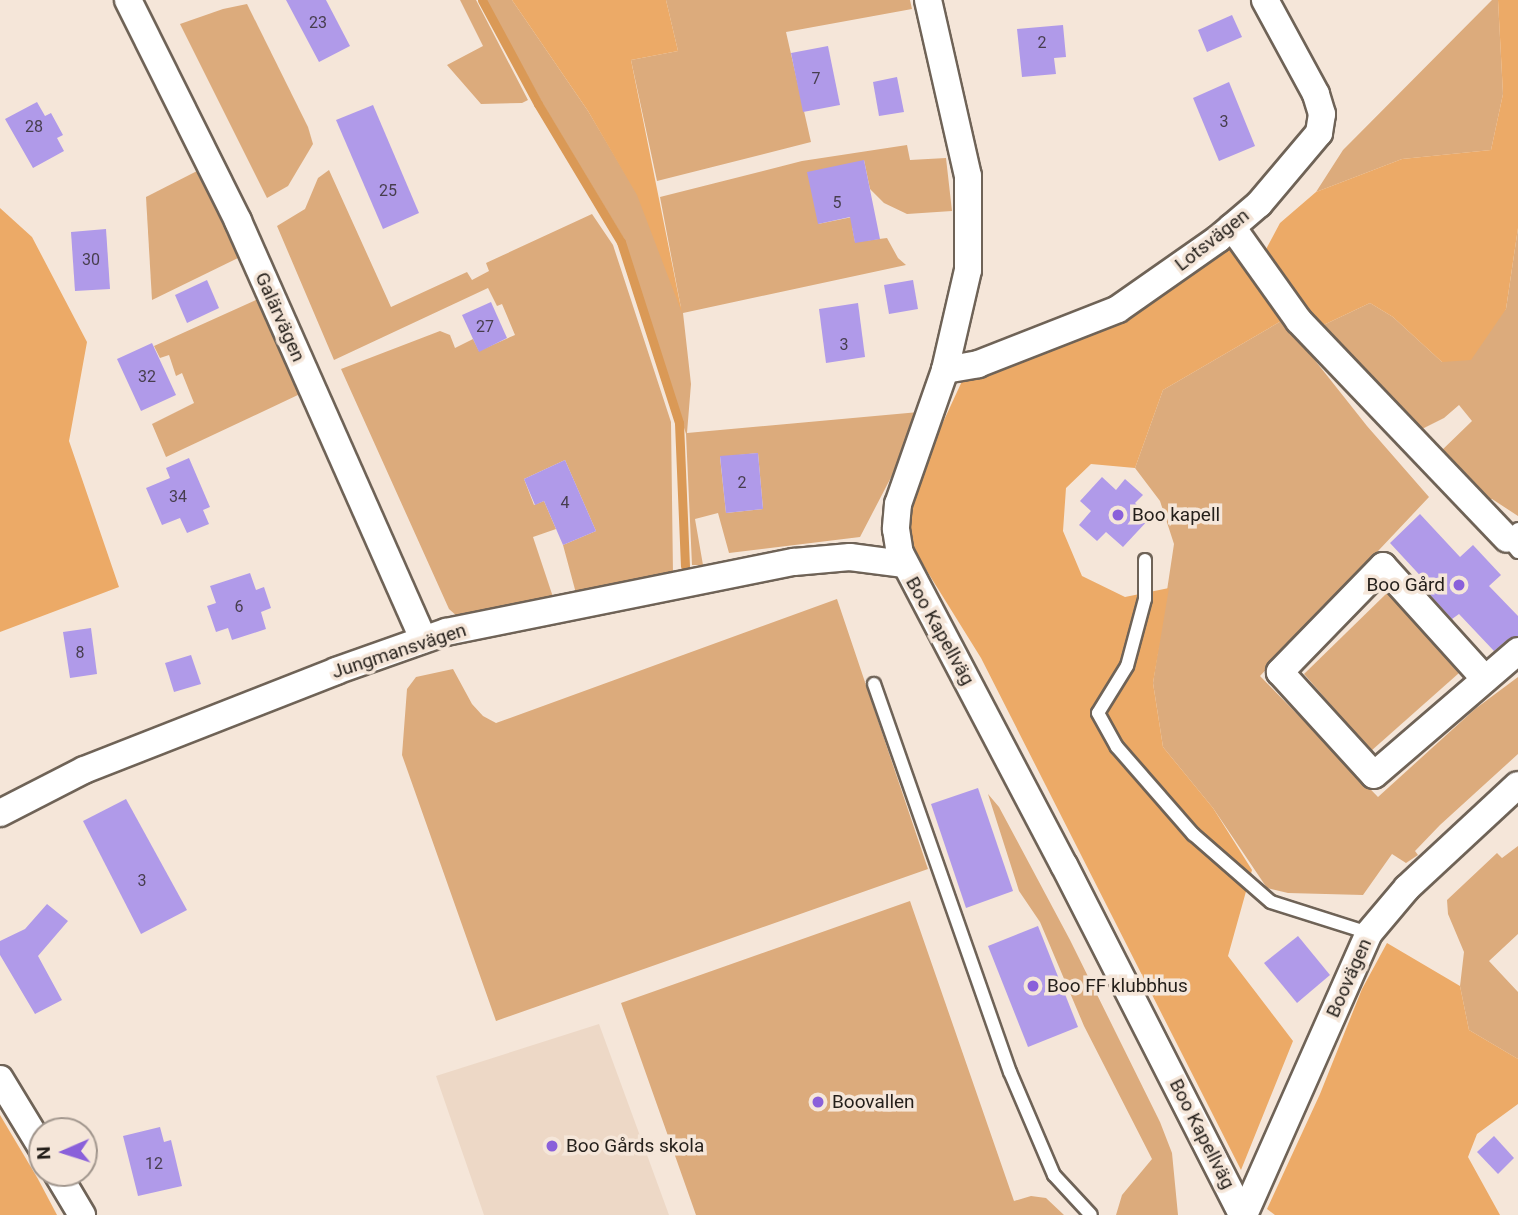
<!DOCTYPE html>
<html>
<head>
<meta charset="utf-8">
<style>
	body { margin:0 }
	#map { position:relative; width:1518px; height:1215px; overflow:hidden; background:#f5e6d9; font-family:Roboto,sans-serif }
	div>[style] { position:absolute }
	.built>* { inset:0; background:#edd8c6 }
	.green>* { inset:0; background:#dcab7c }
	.forest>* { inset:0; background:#ecaa67 }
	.stream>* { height:9px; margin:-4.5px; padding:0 4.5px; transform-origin:4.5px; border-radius:4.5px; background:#da9956 }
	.building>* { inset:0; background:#b09ae9 }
	.roads { filter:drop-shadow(2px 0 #6f6357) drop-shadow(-2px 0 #6f6357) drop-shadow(0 2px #6f6357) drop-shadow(0 -2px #6f6357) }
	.lane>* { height:12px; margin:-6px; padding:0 6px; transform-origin:6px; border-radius:6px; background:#fff }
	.street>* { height:26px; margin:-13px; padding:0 13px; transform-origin:13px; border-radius:13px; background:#fff }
	.dots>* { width:19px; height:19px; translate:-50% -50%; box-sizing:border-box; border:4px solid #f5e6d9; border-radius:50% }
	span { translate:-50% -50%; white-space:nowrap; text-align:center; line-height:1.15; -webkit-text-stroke:7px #f5e6d9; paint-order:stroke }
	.number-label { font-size:16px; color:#473e4e }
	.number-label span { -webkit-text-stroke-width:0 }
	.street-label { font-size:19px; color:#241f1a }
	.poi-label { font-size:19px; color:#241f1a }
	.left { translate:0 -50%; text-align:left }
	.right { translate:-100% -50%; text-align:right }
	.north { position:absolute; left:28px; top:1117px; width:70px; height:70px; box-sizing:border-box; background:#f5e6d9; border:2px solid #a1968d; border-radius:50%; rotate:267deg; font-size:19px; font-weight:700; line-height:28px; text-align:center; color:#241f1a }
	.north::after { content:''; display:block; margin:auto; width:24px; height:32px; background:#8a60da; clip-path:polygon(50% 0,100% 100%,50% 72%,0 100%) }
</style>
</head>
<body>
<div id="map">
	<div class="built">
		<i style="clip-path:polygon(599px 1024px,669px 1215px,484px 1215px,436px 1076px)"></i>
	</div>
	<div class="green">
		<i style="clip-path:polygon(460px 0,476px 0,528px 100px,522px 103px,481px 104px,447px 65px,483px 46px)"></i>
		<i style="clip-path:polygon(evenodd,486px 0,512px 0,588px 111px,638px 195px,681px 308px,660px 197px,802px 161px,907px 145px,910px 160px,946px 158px,952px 211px,907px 214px,884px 203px,870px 189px,864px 160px,818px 224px,862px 215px,852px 226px,855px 242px,887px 238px,898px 258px,906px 265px,683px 313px,691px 384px,687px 433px,919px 412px,912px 437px,860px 537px,729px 553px,718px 513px,695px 519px,703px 565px,692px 565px,686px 434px,624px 239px,544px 106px,486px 0,758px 453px,763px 509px,726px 513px,720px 457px,758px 453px)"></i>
		<i style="clip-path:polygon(666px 0,910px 0,912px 9px,786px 32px,811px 142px,657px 181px,631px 60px,678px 51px)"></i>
		<i style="clip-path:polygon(1492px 0,1498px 0,1503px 94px,1491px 150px,1402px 159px,1316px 192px,1343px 150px)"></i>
		<i style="clip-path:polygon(247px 4px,308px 127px,313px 144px,288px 186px,267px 198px,180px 24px,223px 9px)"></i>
		<i style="clip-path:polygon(199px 170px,238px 258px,152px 300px,146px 197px)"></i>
		<i style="clip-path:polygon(329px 170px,391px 307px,467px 272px,472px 280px,489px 271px,486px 263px,592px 214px,613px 245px,671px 422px,673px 574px,577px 597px,563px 545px,596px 531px,565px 460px,524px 479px,534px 505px,544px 501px,556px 529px,533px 537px,554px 600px,458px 617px,449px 609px,341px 369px,440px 331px,450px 335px,455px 348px,473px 339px,479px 351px,515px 335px,502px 304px,497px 306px,488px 288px,334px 360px,277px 226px,305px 209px,318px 178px)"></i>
		<i style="clip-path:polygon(1518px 228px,1518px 516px,1492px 499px,1478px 502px,1438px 454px,1472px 421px,1459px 405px,1444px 418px,1412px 434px,1315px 329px,1370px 303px,1393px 317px,1442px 362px,1506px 309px)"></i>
		<i style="clip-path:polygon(258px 299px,300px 394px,166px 457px,152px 424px,194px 403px,182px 373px,176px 376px,169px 355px,160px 358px,154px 346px)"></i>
		<i style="clip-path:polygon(1283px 320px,1367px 426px,1429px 497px,1260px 676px,1378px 797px,1475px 709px,1518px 677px,1518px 754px,1440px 825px,1415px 851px,1418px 855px,1406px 863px,1392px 854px,1363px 895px,1288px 893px,1267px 888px,1213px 808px,1163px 747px,1153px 683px,1174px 544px,1160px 501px,1135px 468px,1163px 390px)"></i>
		<i style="clip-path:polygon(1387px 593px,1459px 673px,1371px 751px,1304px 674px)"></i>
		<i style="clip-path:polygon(837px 599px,928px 869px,496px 1021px,402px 755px,407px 689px,416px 677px,453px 669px,472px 704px,483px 716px,496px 723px)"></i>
		<i style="clip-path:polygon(988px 794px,999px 807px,1070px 940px,1160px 1122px,1172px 1153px,1178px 1215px,1116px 1215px,1122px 1195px,1152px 1159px,1084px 1026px,1040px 922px,1019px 891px)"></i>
		<i style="clip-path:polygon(1518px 846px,1518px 934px,1489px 961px,1518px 992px,1518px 1059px,1469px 1030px,1460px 986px,1464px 952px,1448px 914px,1447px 900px,1497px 853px,1502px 858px)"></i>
		<i style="clip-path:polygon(910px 901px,1014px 1201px,1031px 1196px,1046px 1198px,1064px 1215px,696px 1215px,621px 1003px)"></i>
	</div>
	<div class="forest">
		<i style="clip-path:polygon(512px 0,666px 0,678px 51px,631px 60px,682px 313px,637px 195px,588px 111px)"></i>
		<i style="clip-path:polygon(1498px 0,1518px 0,1518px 228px,1506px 309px,1471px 360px,1442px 362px,1393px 317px,1370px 303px,1315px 329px,1264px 253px,1280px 223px,1316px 192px,1402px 159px,1491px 150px,1503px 94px)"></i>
		<i style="clip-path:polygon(0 208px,32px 237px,87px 342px,69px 441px,119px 587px,0 632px)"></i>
		<i style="clip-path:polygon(1230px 246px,1283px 320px,1163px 390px,1135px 468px,1091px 464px,1066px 488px,1063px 531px,1082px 576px,1125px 597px,1169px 588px,1153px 683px,1163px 747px,1213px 808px,1252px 870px,1228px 956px,1293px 1041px,1241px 1170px,981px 658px,912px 547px,909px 511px,920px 472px,963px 379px,1052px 350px,1128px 316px)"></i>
		<i style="clip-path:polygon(1387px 943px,1460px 986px,1469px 1030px,1518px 1059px,1518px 1104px,1477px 1134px,1468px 1157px,1500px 1215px,1275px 1215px,1267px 1209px,1320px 1094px,1362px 989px)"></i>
		<i style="clip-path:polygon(0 1115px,38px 1179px,57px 1215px,0 1215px)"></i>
	</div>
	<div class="stream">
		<i style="left:482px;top:0;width:118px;rotate:61.7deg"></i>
		<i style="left:538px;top:104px;width:161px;rotate:59deg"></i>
		<i style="left:621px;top:242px;width:190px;rotate:72.2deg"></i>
		<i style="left:679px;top:423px;width:143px;rotate:87.6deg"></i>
	</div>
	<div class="building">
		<i style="clip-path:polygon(286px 0,326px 0,350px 46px,319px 62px)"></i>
		<i style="clip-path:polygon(1232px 15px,1242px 37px,1207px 52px,1198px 30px)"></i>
		<i style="clip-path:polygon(1063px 25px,1066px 57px,1054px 58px,1056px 74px,1022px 77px,1017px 29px)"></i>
		<i style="clip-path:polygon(828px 46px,840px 105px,803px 112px,791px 53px)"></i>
		<i style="clip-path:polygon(897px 77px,904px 112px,879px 116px,873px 82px)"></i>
		<i style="clip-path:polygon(1229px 82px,1255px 146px,1219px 161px,1193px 98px)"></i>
		<i style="clip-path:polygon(37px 102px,45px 116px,51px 113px,63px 135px,57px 138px,64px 151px,33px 168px,5px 119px)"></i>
		<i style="clip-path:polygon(373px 105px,419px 213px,383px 229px,336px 120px)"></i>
		<i style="clip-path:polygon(864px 160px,880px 239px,855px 243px,850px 217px,818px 224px,807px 172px)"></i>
		<i style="clip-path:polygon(106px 229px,110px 289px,75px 291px,71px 232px)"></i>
		<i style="clip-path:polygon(207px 280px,219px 308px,187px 323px,175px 295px)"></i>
		<i style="clip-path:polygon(913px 280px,918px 309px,889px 314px,884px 285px)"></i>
		<i style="clip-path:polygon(491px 302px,507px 338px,479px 352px,462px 315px)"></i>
		<i style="clip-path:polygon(858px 303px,865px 357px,826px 363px,819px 309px)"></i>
		<i style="clip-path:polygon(152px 343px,176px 395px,141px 411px,117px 359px)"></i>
		<i style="clip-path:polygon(758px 453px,763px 509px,726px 513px,720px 456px)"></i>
		<i style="clip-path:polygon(189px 458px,210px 507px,203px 510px,209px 524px,187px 533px,180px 518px,162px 525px,146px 488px,170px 478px,166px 468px)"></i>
		<i style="clip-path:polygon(565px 460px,596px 531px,563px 545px,544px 501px,535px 505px,524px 479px)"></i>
		<i style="clip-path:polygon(1102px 477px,1116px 490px,1125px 479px,1143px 495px,1135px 503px,1150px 518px,1123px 547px,1106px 532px,1097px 541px,1079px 525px,1091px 511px,1080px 501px)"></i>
		<i style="clip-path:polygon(1420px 514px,1460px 557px,1473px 545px,1501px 575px,1489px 586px,1518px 616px,1518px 636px,1508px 639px,1494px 651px,1459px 614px,1452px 619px,1424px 588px,1428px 584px,1390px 543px)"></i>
		<i style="clip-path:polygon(250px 573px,256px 590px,264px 587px,271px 608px,261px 612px,266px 629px,232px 640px,228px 628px,216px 632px,207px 606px,216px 603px,210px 586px)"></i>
		<i style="clip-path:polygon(91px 628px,97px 674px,70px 678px,63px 632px)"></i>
		<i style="clip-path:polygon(191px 655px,201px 684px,174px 692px,165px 663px)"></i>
		<i style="clip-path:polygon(978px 788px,1013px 891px,966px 908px,931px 804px)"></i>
		<i style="clip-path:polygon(126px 799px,187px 910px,141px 934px,83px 821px)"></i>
		<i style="clip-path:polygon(47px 904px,68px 921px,38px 956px,62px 1000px,35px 1014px,0 955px,0 941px,25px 929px)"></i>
		<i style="clip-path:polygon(1038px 926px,1078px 1027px,1028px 1047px,988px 946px)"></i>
		<i style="clip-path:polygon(1298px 936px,1330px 975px,1297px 1003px,1264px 963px)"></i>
		<i style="clip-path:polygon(160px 1127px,164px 1142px,171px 1140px,182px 1186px,138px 1196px,123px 1136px)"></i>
		<i style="clip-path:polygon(1494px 1136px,1514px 1158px,1498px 1174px,1477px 1152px)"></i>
	</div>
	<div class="roads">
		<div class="lane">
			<i style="left:1518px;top:529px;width:15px;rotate:138deg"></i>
			<i style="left:1507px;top:539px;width:17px;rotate:50deg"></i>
			<i style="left:1145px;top:560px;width:39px;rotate:90deg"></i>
			<i style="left:1145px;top:599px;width:69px;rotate:105deg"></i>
			<i style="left:1127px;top:666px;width:55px;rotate:121.7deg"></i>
			<i style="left:1098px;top:713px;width:39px;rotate:61deg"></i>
			<i style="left:1117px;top:747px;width:116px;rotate:48.9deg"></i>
			<i style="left:1193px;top:834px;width:103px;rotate:41.1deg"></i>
			<i style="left:1271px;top:902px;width:103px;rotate:17.6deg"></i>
			<i style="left:874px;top:684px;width:411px;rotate:70.7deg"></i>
			<i style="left:1010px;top:1072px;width:112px;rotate:66.9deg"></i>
			<i style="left:1054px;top:1175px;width:54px;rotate:47.2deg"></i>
		</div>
		<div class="street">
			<i style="left:128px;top:0;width:247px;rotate:63.5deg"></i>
			<i style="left:238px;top:221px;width:457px;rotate:66.1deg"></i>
			<i style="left:928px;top:0;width:180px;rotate:77.2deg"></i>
			<i style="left:968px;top:176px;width:94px;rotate:90deg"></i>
			<i style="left:968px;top:270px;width:103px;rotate:103deg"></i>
			<i style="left:945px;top:370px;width:142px;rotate:109.3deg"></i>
			<i style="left:898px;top:504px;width:25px;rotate:95deg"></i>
			<i style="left:896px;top:529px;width:24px;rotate:81deg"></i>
			<i style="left:900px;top:553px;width:352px;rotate:62.3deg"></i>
			<i style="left:1064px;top:865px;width:393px;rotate:63deg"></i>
			<i style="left:1232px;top:227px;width:115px;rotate:54.5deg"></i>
			<i style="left:1299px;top:321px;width:301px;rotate:46.3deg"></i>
			<i style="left:945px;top:370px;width:34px;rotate:-10deg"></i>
			<i style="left:978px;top:364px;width:150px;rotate:-21.4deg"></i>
			<i style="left:1118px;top:309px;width:122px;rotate:-35deg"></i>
			<i style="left:1218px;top:239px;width:54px;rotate:-40.5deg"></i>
			<i style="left:1259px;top:204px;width:93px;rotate:-49.8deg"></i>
			<i style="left:1319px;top:133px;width:19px;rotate:-81deg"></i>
			<i style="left:1322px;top:114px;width:21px;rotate:-107deg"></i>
			<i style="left:1316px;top:94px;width:107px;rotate:-118.5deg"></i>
			<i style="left:1485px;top:679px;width:152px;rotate:-132.1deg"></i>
			<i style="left:1383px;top:566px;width:148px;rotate:134.2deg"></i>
			<i style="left:1280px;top:672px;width:139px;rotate:47.6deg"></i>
			<i style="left:1374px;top:775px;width:190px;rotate:-40.7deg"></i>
			<i style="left:0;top:813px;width:94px;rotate:-27.1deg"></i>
			<i style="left:84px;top:770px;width:271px;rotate:-21.4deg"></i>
			<i style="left:336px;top:671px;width:117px;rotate:-19.5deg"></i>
			<i style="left:446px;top:632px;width:355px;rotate:-11.4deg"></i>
			<i style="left:794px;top:562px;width:56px;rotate:-5.1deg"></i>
			<i style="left:850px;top:557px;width:53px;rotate:7.5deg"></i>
			<i style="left:0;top:1079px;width:81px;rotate:58.7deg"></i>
			<i style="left:57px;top:1173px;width:49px;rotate:59.2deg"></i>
			<i style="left:1244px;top:1215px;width:308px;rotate:-66.1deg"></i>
			<i style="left:1369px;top:933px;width:59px;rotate:-49.8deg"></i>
			<i style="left:1407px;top:888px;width:151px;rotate:-42.9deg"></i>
		</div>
	</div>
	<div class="dots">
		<i style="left:1118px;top:515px;background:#8a60da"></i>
		<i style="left:1459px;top:585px;background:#8a60da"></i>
		<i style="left:1033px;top:986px;background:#8a60da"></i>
		<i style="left:818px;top:1102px;background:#8a60da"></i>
		<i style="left:552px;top:1146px;background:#8a60da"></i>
	</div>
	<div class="number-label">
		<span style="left:318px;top:23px">23</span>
		<span style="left:1042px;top:43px">2</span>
		<span style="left:816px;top:79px">7</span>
		<span style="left:1224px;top:122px">3</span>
		<span style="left:34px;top:127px">28</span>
		<span style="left:388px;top:191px">25</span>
		<span style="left:837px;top:203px">5</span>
		<span style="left:91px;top:260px">30</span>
		<span style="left:485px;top:327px">27</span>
		<span style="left:844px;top:345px">3</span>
		<span style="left:147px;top:377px">32</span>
		<span style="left:742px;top:483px">2</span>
		<span style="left:178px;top:497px">34</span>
		<span style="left:565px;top:503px">4</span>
		<span style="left:239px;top:607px">6</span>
		<span style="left:80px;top:653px">8</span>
		<span style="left:142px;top:881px">3</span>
		<span style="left:154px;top:1164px">12</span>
	</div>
	<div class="street-label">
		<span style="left:1212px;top:240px;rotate:-38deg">Lotsvägen</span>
		<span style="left:280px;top:317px;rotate:66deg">Galärvägen</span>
		<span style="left:940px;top:631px;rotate:61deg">Boo Kapellväg</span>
		<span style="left:399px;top:651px;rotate:-18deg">Jungmansvägen</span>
		<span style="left:1349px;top:978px;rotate:-66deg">Boovägen</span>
		<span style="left:1202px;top:1134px;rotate:63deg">Boo Kapellväg</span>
	</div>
	<div class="poi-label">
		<span class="left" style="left:1132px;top:515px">Boo kapell</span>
		<span class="right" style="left:1445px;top:585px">Boo Gård</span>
		<span class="left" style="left:1047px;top:986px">Boo FF klubbhus</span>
		<span class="left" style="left:832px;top:1102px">Boovallen</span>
		<span class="left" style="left:566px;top:1146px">Boo Gårds skola</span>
	</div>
	<div class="north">N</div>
</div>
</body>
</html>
